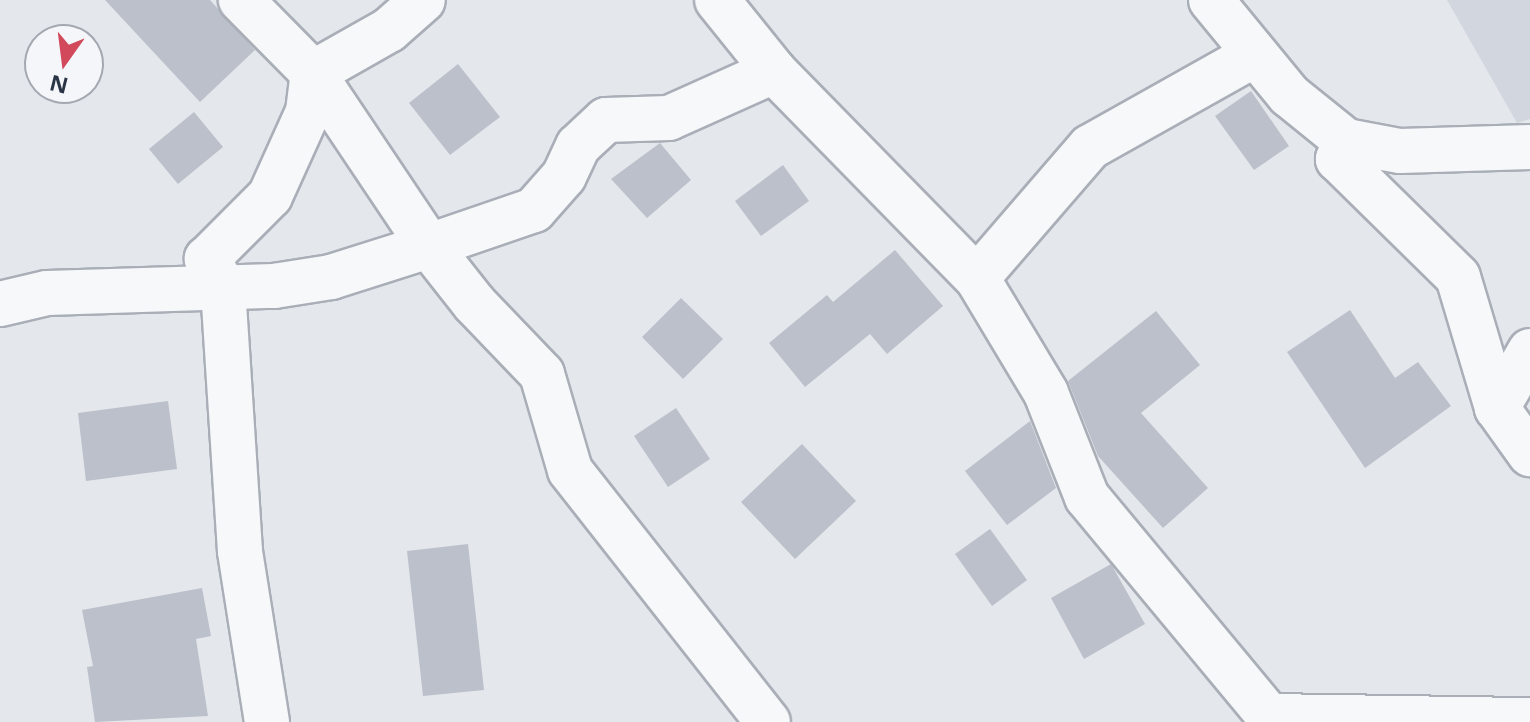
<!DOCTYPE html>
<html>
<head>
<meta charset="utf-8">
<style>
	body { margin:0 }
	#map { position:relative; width:1530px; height:722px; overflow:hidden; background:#e4e7ec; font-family:"Open Sans",sans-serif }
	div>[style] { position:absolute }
	.built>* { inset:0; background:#d2d6de }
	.building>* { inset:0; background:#bbc0ca }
	.roads { filter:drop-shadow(2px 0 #a9aeb7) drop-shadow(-2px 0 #a9aeb7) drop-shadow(0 2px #a9aeb7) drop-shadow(0 -2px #a9aeb7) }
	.minor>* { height:44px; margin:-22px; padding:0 22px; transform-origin:22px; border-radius:22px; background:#f7f8fa }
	span { translate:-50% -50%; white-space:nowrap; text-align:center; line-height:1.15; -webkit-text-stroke:6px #f4f6f9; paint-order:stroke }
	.north { position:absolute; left:24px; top:24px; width:80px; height:80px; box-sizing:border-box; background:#f4f6f9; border:2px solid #a4a8b1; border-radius:50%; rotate:194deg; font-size:22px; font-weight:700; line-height:32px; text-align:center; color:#2b3445 }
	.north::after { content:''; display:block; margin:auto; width:28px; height:36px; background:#d1495b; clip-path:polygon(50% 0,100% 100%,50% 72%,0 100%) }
</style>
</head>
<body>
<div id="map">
	<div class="built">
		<i style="clip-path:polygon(1447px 0,1530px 0,1530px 119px,1517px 123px)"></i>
	</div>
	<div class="building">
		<i style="clip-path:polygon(105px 0,210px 0,255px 50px,200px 102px)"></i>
		<i style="clip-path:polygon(458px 64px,500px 117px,450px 155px,409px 103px)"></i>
		<i style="clip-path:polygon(1251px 91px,1289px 146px,1254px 170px,1215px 116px)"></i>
		<i style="clip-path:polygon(194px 112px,223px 147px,178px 184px,149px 149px)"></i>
		<i style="clip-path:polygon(660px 143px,691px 180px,647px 218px,611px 179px)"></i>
		<i style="clip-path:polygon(783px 165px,809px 201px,761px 236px,735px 201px)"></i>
		<i style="clip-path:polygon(895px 250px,943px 306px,887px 354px,870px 334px,805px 387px,769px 343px,827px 295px,833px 302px)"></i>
		<i style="clip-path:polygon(681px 298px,723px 339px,683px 379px,642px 337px)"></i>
		<i style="clip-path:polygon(1350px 310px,1395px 378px,1418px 362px,1451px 406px,1365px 468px,1287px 352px)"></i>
		<i style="clip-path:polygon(1156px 311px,1200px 365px,1141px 413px,1208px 488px,1163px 528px,1098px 456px,1068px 381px)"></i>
		<i style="clip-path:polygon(168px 401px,177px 469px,86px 481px,78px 413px)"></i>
		<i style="clip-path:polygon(676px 408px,710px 459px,668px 487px,634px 436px)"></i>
		<i style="clip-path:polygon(1030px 421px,1056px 488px,1007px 525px,965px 471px)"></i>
		<i style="clip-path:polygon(802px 444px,856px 501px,795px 559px,741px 502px)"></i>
		<i style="clip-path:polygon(990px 529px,1027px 580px,992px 606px,955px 554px)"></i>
		<i style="clip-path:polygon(468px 544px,484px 690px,423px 696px,407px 551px)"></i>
		<i style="clip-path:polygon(1111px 564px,1145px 624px,1084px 659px,1051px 598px)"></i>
		<i style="clip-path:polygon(202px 588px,211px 636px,196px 639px,208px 716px,95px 722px,87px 667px,93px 666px,82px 610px)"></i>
	</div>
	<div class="roads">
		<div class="minor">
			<i style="left:717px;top:0;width:91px;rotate:51.2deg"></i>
			<i style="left:774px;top:71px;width:290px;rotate:45.6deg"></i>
			<i style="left:1211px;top:0;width:123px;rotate:50.6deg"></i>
			<i style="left:1289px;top:95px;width:73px;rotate:38.9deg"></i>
			<i style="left:1346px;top:141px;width:55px;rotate:10.5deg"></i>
			<i style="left:1400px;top:151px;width:130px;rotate:-1.8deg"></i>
			<i style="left:1254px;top:55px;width:188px;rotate:150.7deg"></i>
			<i style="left:1090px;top:147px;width:173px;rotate:130.8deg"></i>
			<i style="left:977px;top:278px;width:134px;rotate:59deg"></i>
			<i style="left:1046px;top:393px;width:112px;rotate:68.5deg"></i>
			<i style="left:1087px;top:497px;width:285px;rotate:50.3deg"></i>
			<i style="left:1269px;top:716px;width:261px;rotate:0.9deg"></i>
			<i style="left:313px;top:73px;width:87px;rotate:-29.5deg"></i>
			<i style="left:389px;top:30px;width:45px;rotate:-41.4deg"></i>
			<i style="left:1346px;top:141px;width:20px;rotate:114deg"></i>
			<i style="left:1338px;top:159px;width:168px;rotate:44.5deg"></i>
			<i style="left:1458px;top:277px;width:137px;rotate:73.4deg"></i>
			<i style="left:0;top:304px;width:48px;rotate:-13.2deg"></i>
			<i style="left:47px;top:293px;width:227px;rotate:-1.8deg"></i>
			<i style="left:274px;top:286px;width:58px;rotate:-9deg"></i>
			<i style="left:331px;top:277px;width:103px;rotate:-17.6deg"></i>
			<i style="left:429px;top:246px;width:208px;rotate:-123.8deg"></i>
			<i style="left:313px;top:73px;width:103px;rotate:-134.6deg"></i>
			<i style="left:1530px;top:351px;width:66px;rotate:120.1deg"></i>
			<i style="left:1497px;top:408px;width:57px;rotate:54.3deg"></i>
			<i style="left:267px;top:722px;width:173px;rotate:-99deg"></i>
			<i style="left:240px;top:551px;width:267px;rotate:-93.7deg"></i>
			<i style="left:223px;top:285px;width:31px;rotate:-122deg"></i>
			<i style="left:207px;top:259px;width:89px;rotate:-45deg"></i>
			<i style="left:270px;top:196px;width:92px;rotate:-65.7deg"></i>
			<i style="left:308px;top:112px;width:39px;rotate:-83deg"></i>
			<i style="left:768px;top:722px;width:320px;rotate:-128.2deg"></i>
			<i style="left:570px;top:470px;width:100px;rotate:-106.3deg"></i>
			<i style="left:542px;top:374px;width:98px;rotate:-133.8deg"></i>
			<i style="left:474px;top:303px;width:73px;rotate:-128.3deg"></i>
			<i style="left:429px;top:246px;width:111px;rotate:-18.9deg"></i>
			<i style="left:534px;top:210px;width:45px;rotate:-48.6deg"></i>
			<i style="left:564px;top:176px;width:33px;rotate:-65deg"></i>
			<i style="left:578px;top:146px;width:38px;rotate:-43deg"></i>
			<i style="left:606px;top:120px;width:63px;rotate:-1.8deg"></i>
			<i style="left:669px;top:118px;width:115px;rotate:-24.1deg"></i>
		</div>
	</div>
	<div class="north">N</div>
</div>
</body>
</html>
